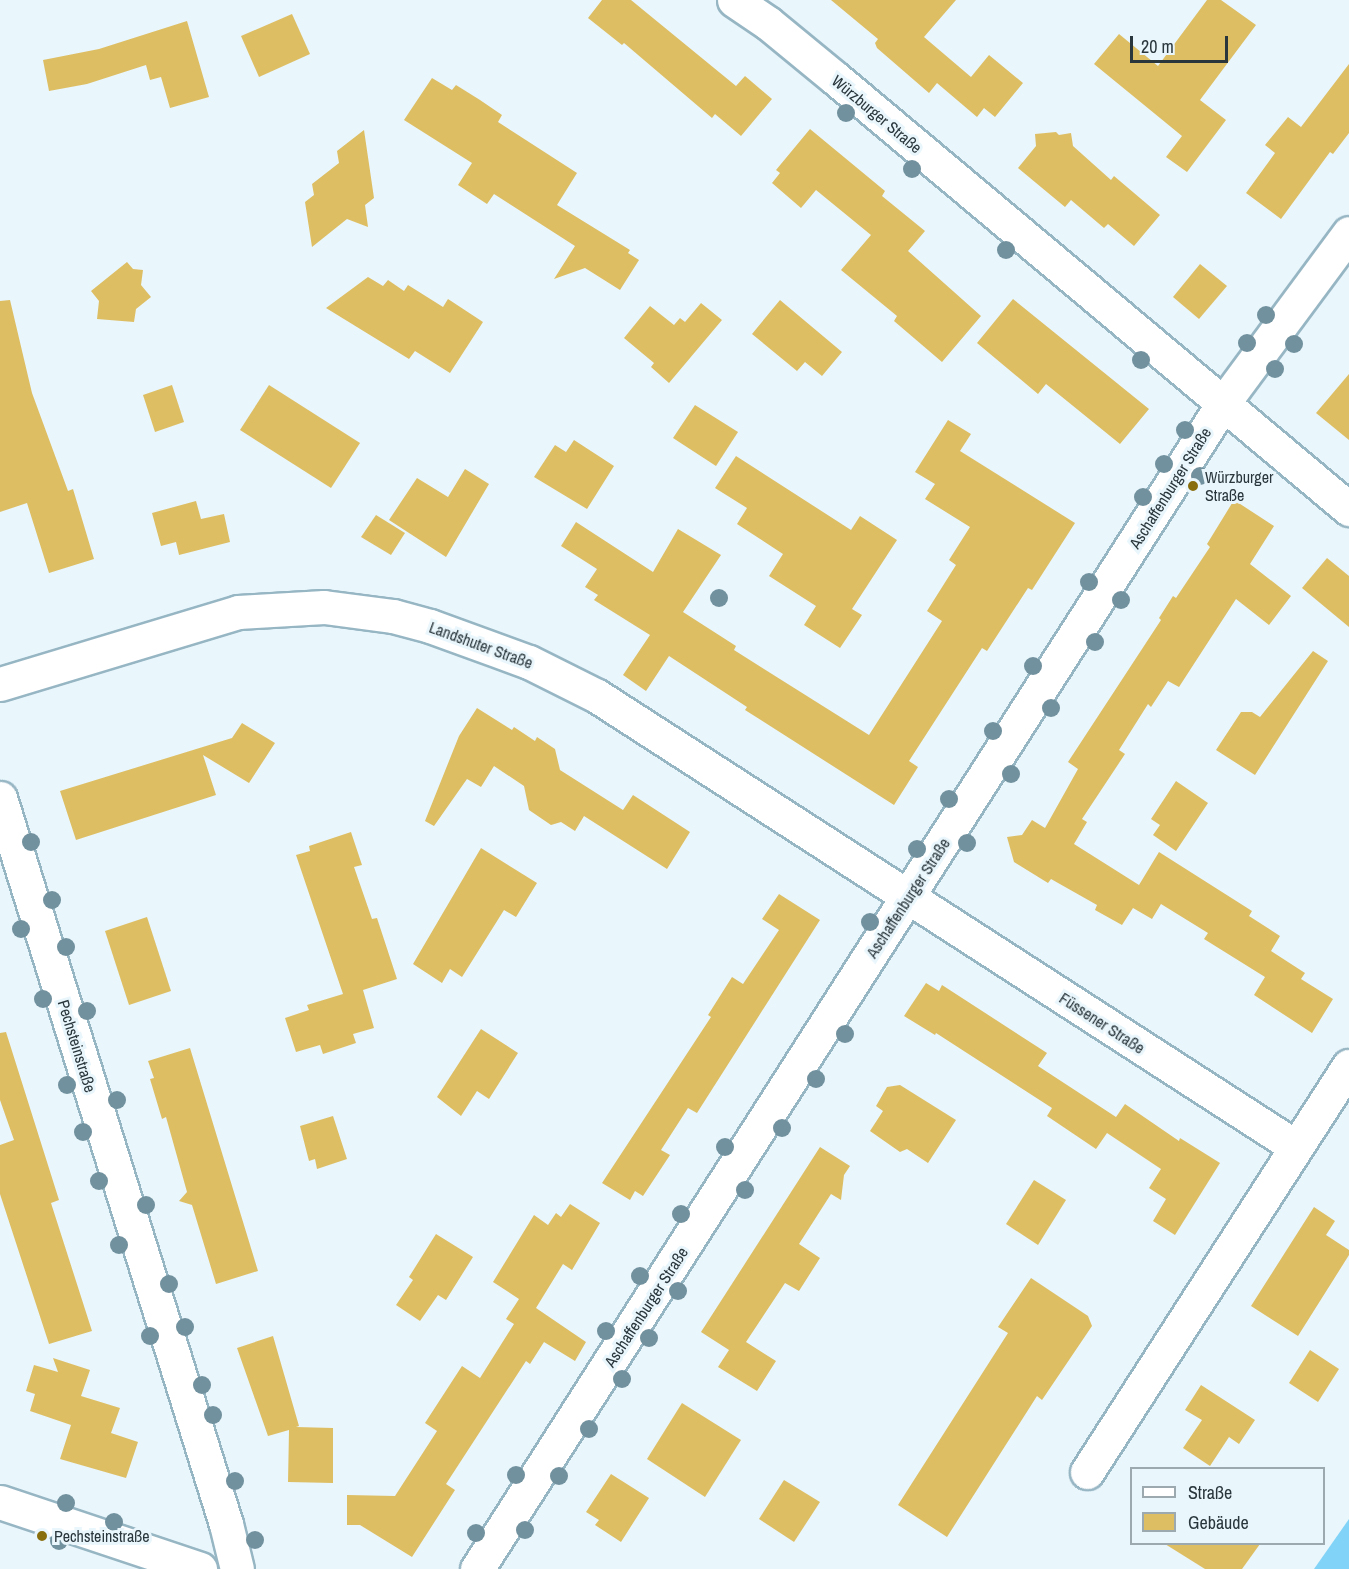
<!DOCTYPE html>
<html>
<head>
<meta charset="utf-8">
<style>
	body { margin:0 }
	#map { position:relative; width:1349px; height:1569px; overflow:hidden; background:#e9f6fc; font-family:"Archivo Narrow",sans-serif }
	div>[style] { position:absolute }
	.green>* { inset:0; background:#81d3f7 }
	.building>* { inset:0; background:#debe63 }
	.roads { filter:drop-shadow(2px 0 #97b6c4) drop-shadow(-2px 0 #97b6c4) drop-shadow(0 2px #97b6c4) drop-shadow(0 -2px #97b6c4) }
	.street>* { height:33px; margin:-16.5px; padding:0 16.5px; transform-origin:16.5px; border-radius:16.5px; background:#fff }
	.trees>* { width:18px; height:18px; margin:-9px; border-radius:50%; background:#71919e }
	.dots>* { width:16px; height:16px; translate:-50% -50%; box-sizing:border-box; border:3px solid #e9f6fc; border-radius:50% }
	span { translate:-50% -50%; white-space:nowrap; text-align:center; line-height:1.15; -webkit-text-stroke:6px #e9f6fc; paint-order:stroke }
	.street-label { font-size:16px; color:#29363b }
	.poi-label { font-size:16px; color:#29363b }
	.left { translate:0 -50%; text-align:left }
	.legend { position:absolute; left:1130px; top:1467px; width:195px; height:78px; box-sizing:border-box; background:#e9f6fc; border:2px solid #9ca9af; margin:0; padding:8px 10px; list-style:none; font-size:18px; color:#29363b }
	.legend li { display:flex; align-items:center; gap:12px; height:30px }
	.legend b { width:30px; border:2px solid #9ca9af }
	.scale { position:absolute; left:1130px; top:36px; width:98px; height:27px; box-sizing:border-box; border:3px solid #29363b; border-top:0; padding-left:8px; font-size:18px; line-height:21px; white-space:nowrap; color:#29363b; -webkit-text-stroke:4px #e9f6fc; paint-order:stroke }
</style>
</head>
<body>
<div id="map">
	<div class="green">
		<i style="clip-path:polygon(1349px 1519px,1349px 1569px,1314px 1569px)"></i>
	</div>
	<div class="building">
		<i style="clip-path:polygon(602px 0,631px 0,736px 86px,745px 76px,772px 99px,741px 136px,715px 114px,712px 118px,624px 43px,622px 45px,588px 18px)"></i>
		<i style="clip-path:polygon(831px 0,956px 0,924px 37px,971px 77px,989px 55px,1023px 83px,995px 117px,984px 108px,977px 117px,937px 83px,929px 93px,877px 48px,875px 43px,878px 39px)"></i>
		<i style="clip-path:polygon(1207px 0,1221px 0,1256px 25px,1200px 100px,1226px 120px,1187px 172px,1166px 157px,1182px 136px,1094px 64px,1119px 34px,1158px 66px)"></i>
		<i style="clip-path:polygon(292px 14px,310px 54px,259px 77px,241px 36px)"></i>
		<i style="clip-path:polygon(187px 21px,209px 97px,170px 108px,161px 77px,150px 80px,146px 65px,87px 84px,49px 91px,43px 60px,99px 49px)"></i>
		<i style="clip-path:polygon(1349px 64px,1349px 133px,1333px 154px,1330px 152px,1281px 219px,1246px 193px,1275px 153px,1265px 145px,1288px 117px,1301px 127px)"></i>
		<i style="clip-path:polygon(432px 78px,452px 90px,456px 85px,480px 100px,502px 115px,498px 122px,577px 173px,557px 205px,630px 250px,628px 253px,639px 260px,620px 290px,585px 268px,554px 279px,575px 246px,494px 194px,487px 204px,458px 185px,472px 163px,404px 120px)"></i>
		<i style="clip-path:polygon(810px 129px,885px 191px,882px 196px,925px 231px,908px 251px,981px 316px,942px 362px,894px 321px,897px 316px,841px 270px,871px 235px,816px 190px,801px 208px,772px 183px,780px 173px,776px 170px)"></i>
		<i style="clip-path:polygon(364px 130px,374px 198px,365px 205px,368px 227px,347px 219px,312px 247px,305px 202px,314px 195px,312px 184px,339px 163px,337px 151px)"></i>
		<i style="clip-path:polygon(1056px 132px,1059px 135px,1071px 133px,1073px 146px,1111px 180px,1114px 176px,1160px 215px,1134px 246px,1108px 224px,1104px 228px,1071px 200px,1065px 207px,1018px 168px,1036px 146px,1035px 134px)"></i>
		<i style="clip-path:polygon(127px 262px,133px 269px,143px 270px,141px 285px,151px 297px,136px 309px,134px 322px,97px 319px,99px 301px,91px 291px)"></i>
		<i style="clip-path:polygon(1200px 264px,1227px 286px,1199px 319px,1173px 297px)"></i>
		<i style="clip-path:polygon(368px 277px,383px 286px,388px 280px,404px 291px,408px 285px,443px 307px,448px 299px,483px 322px,450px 373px,415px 351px,409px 359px,326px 308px)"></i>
		<i style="clip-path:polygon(1013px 299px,1149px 409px,1120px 444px,1046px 384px,1038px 394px,977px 343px)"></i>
		<i style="clip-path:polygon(10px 300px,32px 393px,68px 491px,73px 489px,94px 559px,49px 573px,27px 503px,0 512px,0 301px)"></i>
		<i style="clip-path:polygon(780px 300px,842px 352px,822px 376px,805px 362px,797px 371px,752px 334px)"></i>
		<i style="clip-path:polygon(701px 303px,722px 320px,669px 383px,651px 367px,654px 363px,624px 338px,650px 306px,674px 325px,680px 318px,685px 322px)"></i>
		<i style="clip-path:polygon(1349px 374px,1349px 440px,1316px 413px)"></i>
		<i style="clip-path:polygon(172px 385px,184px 422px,155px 432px,143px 395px)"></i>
		<i style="clip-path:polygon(269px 385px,360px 443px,331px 488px,240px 430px)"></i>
		<i style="clip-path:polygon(695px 405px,738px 432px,716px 466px,673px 438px)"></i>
		<i style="clip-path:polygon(948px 420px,971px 434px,960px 451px,1075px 523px,1032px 590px,1028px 588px,987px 651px,982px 648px,909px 761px,918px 767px,894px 805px,745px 710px,747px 707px,669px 656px,646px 691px,623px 675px,650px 635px,594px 600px,598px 595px,585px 587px,597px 569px,561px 546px,576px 522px,653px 572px,678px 529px,721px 555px,683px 612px,736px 646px,734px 650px,869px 735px,942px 621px,927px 611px,956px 565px,949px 560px,970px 527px,925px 499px,935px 484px,915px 472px)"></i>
		<i style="clip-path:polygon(574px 440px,614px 466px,587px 509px,534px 477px,555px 445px,566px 452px)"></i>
		<i style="clip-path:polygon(736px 456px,851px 530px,860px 516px,897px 540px,852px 609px,862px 615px,840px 648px,804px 625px,816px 606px,769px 576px,783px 554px,737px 524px,747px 508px,715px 488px)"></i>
		<i style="clip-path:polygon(465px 469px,489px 484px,446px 557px,389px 520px,417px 478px,448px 497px)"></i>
		<i style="clip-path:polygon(1234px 500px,1274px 526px,1250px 564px,1291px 596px,1269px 625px,1236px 599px,1179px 687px,1168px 681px,1151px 707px,1148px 704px,1119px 750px,1125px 754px,1082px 819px,1087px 822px,1074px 844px,1139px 885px,1159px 852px,1252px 911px,1249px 916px,1280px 936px,1271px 951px,1305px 973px,1301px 979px,1333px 999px,1312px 1033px,1254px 995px,1265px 977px,1204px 939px,1208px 933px,1161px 904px,1152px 919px,1133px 908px,1122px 925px,1095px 910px,1097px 905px,1051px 879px,1048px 883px,1014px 862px,1007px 837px,1022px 835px,1032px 820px,1045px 828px,1078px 769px,1068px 762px,1161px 620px,1159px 618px,1173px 596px,1176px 598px,1210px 547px,1207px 544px)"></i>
		<i style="clip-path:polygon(196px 501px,201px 519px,224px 514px,230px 542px,179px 555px,176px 542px,161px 546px,152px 513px)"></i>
		<i style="clip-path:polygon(376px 515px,405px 533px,391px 555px,361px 537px)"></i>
		<i style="clip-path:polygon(1327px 558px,1349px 576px,1349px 627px,1302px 588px)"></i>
		<i style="clip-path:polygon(1313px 651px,1328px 661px,1255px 775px,1216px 750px,1241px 712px,1252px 712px,1260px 717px)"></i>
		<i style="clip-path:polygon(477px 708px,512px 730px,514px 727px,535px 741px,537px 737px,555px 749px,560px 770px,623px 810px,633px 795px,690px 832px,667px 869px,584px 816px,575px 831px,561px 822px,551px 825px,529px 810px,524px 786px,494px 766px,481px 787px,467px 779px,434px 826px,425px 821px,459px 736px)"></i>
		<i style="clip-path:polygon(242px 723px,275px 743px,249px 783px,203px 755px,216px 795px,76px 840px,60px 791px,232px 738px)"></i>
		<i style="clip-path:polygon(1176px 781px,1208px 803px,1176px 851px,1153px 835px,1160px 825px,1151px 819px)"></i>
		<i style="clip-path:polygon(351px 832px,362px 865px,354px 867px,372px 919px,377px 918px,397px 979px,363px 990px,374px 1028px,353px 1034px,356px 1043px,323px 1054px,320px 1045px,296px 1052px,285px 1018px,309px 1010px,307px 1005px,343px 994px,296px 855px,310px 851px,309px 846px)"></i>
		<i style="clip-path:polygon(481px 848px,537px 883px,516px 917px,504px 910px,462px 977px,450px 969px,442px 983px,413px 964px)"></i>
		<i style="clip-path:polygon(779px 894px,820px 920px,697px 1113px,688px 1108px,661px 1150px,670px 1155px,643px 1196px,635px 1191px,630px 1200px,602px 1183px,711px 1017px,708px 1015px,732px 977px,743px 984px,779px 930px,762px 919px)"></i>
		<i style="clip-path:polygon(147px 917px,171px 991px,129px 1005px,105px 931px)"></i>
		<i style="clip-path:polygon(926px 983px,939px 991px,942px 985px,1047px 1053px,1038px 1066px,1116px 1117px,1125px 1104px,1179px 1141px,1180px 1138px,1220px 1163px,1175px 1235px,1153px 1221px,1166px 1199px,1149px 1188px,1161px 1169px,1107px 1133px,1096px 1149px,1047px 1116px,1052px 1108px,936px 1033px,935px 1035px,904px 1016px)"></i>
		<i style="clip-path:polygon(481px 1029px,518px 1053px,489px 1099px,477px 1091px,461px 1116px,437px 1097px)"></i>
		<i style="clip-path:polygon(6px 1032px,59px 1200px,51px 1203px,92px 1331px,49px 1344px,0 1194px,0 1145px,14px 1140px,0 1100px,0 1033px)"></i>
		<i style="clip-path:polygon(190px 1048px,258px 1271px,216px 1284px,192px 1205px,179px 1201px,187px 1192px,166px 1117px,162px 1119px,150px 1079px,154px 1078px,148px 1061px)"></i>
		<i style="clip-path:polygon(900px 1085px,956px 1120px,928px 1163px,907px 1149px,900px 1152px,870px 1131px,883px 1111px,876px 1106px,887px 1087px)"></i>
		<i style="clip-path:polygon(333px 1116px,347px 1159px,317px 1169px,315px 1159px,309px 1161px,300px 1126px)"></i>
		<i style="clip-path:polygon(820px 1147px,850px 1166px,844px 1175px,841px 1200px,831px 1194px,799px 1244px,820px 1258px,799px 1291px,785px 1283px,746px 1342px,776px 1361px,757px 1391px,718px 1367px,729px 1350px,701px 1332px)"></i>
		<i style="clip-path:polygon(1034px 1180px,1066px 1200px,1038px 1245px,1006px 1224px)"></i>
		<i style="clip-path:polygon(570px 1204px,600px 1223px,572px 1270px,563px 1264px,536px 1308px,586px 1342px,575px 1361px,544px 1342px,530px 1364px,526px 1361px,446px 1484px,455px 1490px,412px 1557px,360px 1525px,347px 1525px,347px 1495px,395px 1496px,437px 1431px,425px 1423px,462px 1366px,480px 1378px,514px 1324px,506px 1319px,519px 1299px,493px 1282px,534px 1215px,548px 1225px,556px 1213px,561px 1217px)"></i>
		<i style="clip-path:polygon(1314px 1207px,1335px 1221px,1326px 1235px,1349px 1250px,1349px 1255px,1298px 1336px,1251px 1306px)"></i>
		<i style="clip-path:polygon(436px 1234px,473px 1257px,446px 1300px,438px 1295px,420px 1321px,396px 1305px,413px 1280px,409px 1277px)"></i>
		<i style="clip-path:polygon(1031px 1278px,1088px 1316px,1092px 1326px,1042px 1400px,1037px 1396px,947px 1537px,898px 1505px,1008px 1333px,998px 1327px)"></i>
		<i style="clip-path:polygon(273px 1336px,299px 1426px,296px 1427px,333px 1428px,333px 1483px,288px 1482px,289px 1430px,268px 1436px,237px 1348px)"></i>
		<i style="clip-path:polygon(1310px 1350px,1339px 1369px,1318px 1402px,1289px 1383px)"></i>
		<i style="clip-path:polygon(53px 1358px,90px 1370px,81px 1396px,120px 1408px,111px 1433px,138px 1442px,126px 1478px,60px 1459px,71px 1425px,30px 1411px,35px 1394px,26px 1391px,34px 1365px,58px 1372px)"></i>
		<i style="clip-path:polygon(1201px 1385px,1255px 1420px,1239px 1444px,1229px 1437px,1210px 1466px,1183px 1448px,1202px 1420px,1185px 1410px)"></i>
		<i style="clip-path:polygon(682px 1403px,741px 1440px,705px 1497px,647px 1459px)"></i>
		<i style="clip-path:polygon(611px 1474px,649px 1498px,621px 1542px,595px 1525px,599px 1520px,586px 1512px)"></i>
		<i style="clip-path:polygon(784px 1480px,820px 1502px,794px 1542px,759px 1519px)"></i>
		<i style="clip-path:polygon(1165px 1544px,1260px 1544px,1242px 1569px,1205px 1569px)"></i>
	</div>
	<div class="roads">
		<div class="street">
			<i style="left:734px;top:0;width:41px;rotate:34.1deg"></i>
			<i style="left:768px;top:23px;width:87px;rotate:39.4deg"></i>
			<i style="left:835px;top:78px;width:671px;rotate:39.98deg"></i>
			<i style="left:0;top:684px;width:249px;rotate:-16.8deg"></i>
			<i style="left:238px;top:612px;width:86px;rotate:-3.3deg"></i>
			<i style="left:324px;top:607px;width:70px;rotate:7.4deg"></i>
			<i style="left:393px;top:616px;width:38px;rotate:15deg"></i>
			<i style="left:430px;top:626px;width:105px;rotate:20deg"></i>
			<i style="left:529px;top:662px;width:76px;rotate:26.6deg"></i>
			<i style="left:597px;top:696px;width:832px;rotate:32.83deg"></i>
			<i style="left:0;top:798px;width:760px;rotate:72.71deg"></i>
			<i style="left:226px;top:1524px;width:46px;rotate:76.3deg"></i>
			<i style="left:1087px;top:1472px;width:483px;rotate:-57.2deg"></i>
			<i style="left:0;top:1502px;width:211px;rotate:18.5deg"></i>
			<i style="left:477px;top:1569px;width:1386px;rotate:-57.38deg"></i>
			<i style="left:1224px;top:402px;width:210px;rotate:-53.5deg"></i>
		</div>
	</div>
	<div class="trees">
		<i style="left:846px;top:113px"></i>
		<i style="left:912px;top:169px"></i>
		<i style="left:1006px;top:250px"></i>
		<i style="left:1266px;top:315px"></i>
		<i style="left:1247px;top:343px"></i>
		<i style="left:1294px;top:344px"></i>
		<i style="left:1141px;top:360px"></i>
		<i style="left:1275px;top:369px"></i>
		<i style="left:1185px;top:430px"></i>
		<i style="left:1164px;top:464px"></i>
		<i style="left:1200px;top:476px"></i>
		<i style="left:1143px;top:497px"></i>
		<i style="left:1089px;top:582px"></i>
		<i style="left:719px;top:598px"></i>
		<i style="left:1121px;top:600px"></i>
		<i style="left:1095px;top:642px"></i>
		<i style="left:1033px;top:666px"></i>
		<i style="left:1051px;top:708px"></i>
		<i style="left:993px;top:731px"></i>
		<i style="left:1011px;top:774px"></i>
		<i style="left:949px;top:799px"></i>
		<i style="left:31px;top:842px"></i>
		<i style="left:967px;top:843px"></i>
		<i style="left:917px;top:849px"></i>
		<i style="left:52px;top:900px"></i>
		<i style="left:870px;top:922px"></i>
		<i style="left:21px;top:929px"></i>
		<i style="left:66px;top:947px"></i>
		<i style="left:43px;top:999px"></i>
		<i style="left:87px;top:1011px"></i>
		<i style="left:845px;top:1034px"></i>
		<i style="left:816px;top:1079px"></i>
		<i style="left:67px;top:1085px"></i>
		<i style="left:117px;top:1100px"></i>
		<i style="left:782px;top:1128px"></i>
		<i style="left:83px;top:1132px"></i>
		<i style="left:725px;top:1147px"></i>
		<i style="left:99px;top:1181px"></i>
		<i style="left:745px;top:1190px"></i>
		<i style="left:146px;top:1205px"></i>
		<i style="left:681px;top:1214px"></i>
		<i style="left:119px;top:1245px"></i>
		<i style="left:640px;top:1276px"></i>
		<i style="left:169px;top:1284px"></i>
		<i style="left:678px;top:1291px"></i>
		<i style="left:185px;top:1327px"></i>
		<i style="left:606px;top:1331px"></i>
		<i style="left:150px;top:1336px"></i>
		<i style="left:649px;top:1338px"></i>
		<i style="left:622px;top:1379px"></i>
		<i style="left:202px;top:1385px"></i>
		<i style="left:213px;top:1415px"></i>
		<i style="left:589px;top:1429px"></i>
		<i style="left:516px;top:1475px"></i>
		<i style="left:559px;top:1476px"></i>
		<i style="left:235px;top:1481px"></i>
		<i style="left:66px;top:1503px"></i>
		<i style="left:114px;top:1522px"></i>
		<i style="left:525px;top:1530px"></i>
		<i style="left:476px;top:1533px"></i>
		<i style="left:255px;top:1540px"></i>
		<i style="left:59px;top:1541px"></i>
	</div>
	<div class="dots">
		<i style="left:1193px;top:486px;background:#896e0e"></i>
		<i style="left:42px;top:1536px;background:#896e0e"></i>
	</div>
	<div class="street-label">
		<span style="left:877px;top:114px;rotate:40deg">Würzburger Straße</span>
		<span style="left:1170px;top:488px;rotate:-58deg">Aschaffenburger Straße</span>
		<span style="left:481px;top:645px;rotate:20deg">Landshuter Straße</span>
		<span style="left:908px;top:898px;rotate:-57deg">Aschaffenburger Straße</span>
		<span style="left:1102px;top:1023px;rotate:33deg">Füssener Straße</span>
		<span style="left:77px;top:1046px;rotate:73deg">Pechsteinstraße</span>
		<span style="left:646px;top:1307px;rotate:-57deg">Aschaffenburger Straße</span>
	</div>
	<div class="poi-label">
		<span class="left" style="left:1205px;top:486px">Würzburger<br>Straße</span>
		<span class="left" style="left:54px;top:1536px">Pechsteinstraße</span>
	</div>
	<ul class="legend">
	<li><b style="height:8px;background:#fff"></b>Straße</li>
	<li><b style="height:16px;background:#debe63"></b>Gebäude</li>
	</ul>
	<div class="scale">20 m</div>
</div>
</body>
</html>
